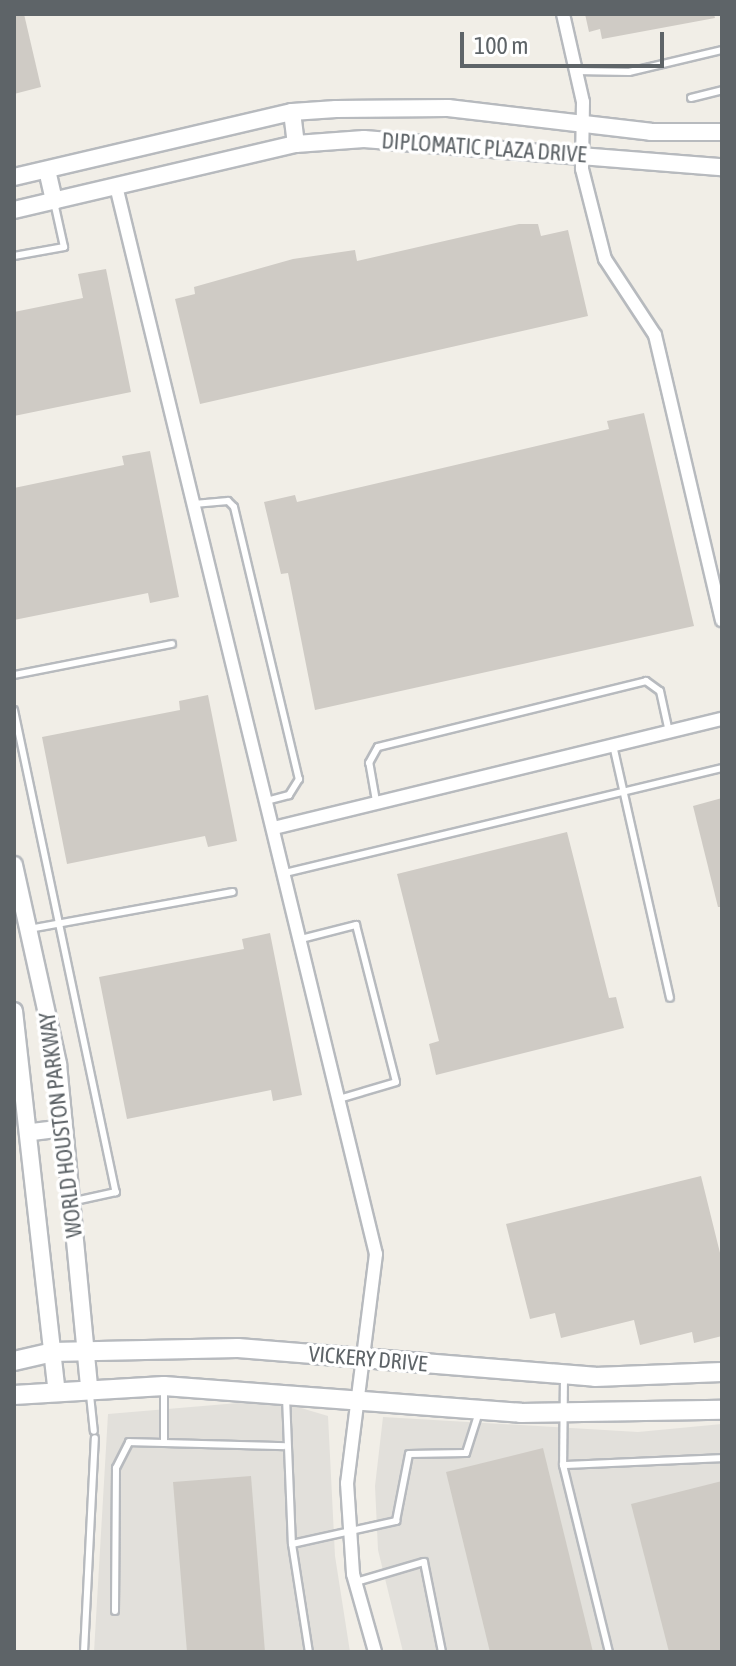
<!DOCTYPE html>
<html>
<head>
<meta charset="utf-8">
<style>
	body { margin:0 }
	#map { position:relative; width:736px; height:1666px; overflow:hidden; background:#f1eee7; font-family:"Asap Condensed",sans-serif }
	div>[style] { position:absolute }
	.industrial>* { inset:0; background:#e2e0db }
	.building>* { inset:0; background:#cfcbc5 }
	.roads { filter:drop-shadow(2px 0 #b7babe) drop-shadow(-2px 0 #b7babe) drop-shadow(0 2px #b7babe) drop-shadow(0 -2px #b7babe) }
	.service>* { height:6px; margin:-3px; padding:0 3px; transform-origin:3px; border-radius:3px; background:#fff }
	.minor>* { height:12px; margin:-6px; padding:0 6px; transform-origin:6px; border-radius:6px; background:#fff }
	.tertiary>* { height:16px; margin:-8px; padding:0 8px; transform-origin:8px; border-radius:8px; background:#fff }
	.secondary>* { height:18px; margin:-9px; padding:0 9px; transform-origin:9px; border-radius:9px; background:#fff }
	span { translate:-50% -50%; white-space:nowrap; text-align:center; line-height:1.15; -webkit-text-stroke:7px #fff; paint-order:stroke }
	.street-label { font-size:22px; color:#5e6468 }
	.frame { position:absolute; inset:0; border:16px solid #5e6468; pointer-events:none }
	.scale { position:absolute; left:460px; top:32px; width:204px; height:36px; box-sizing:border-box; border:4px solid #5e6468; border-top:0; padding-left:10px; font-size:24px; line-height:28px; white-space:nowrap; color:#5e6468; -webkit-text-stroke:6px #fff; paint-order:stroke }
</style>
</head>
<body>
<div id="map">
	<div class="industrial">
		<i style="clip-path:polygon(274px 1400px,328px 1416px,335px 1556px,350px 1652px,94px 1652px,108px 1414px)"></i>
		<i style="clip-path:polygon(383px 1417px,638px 1432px,722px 1424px,722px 1652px,403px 1652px,378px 1550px,375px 1486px)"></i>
	</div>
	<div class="building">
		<i style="clip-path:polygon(14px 14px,24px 14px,41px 87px,14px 94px)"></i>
		<i style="clip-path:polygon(585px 14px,714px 14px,715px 18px,602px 39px,600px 29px,589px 32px)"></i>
		<i style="clip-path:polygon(519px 224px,538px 224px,541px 236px,568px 230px,588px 316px,200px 404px,175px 299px,195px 294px,194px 287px,293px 259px,355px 250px,357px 261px)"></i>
		<i style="clip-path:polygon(106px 269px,131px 392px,14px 416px,14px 312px,83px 298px,78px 274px)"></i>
		<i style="clip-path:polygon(644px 413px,694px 626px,315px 710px,288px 573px,281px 574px,264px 502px,295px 495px,297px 502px,609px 429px,607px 421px)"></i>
		<i style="clip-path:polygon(150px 451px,179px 597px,150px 603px,148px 593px,14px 620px,14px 488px,124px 465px,122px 456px)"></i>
		<i style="clip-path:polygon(208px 695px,237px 841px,208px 847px,205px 836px,67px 864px,42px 737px,180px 710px,179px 701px)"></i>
		<i style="clip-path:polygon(722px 798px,722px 907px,718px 907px,693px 806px)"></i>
		<i style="clip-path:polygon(567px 832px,609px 998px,616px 997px,624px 1028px,436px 1075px,429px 1044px,439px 1041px,397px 874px)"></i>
		<i style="clip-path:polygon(270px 933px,302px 1095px,273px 1101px,271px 1090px,127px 1119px,99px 977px,244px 949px,242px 939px)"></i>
		<i style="clip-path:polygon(701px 1176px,722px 1261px,722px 1336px,694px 1343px,692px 1332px,640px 1345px,634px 1320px,561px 1338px,555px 1313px,530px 1319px,506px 1224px)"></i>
		<i style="clip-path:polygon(543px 1448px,593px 1652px,490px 1652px,446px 1472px)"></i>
		<i style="clip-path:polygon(251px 1476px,265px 1652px,187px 1652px,173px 1482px)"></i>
		<i style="clip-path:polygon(722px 1481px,722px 1652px,669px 1652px,631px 1504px)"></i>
	</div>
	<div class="roads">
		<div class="service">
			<i style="left:576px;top:71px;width:53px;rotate:1.1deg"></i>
			<i style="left:629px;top:72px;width:96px;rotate:-13.3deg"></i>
			<i style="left:691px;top:98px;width:32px;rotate:-14deg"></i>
			<i style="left:14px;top:256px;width:51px;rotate:-10.2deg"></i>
			<i style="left:64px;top:247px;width:46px;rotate:-102.5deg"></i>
			<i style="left:194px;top:504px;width:34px;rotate:-5deg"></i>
			<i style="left:228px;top:501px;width:8px;rotate:45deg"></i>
			<i style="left:234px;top:507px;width:280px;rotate:76.6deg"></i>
			<i style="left:299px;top:779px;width:19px;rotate:122deg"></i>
			<i style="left:289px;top:795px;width:23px;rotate:165deg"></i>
			<i style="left:14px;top:675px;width:161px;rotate:-11.1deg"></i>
			<i style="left:14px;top:710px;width:493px;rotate:78.1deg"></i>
			<i style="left:116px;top:1192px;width:42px;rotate:167.6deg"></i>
			<i style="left:613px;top:745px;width:259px;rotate:77.3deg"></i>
			<i style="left:376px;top:801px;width:39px;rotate:-100deg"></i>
			<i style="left:369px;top:763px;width:18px;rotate:-61deg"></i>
			<i style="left:378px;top:747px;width:276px;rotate:-13.8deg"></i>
			<i style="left:646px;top:681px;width:17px;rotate:36deg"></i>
			<i style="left:660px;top:691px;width:42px;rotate:77.6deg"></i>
			<i style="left:285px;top:873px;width:449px;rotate:-13.5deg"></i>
			<i style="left:29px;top:929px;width:207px;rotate:-10.3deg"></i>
			<i style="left:301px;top:939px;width:57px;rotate:-14.3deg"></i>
			<i style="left:356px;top:925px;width:162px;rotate:75.7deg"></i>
			<i style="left:396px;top:1082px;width:59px;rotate:163.4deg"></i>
			<i style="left:564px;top:1376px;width:89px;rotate:90.6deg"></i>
			<i style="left:563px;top:1465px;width:159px;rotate:-2.5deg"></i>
			<i style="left:90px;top:1395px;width:36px;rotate:84deg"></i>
			<i style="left:286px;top:1397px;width:147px;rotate:87.7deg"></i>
			<i style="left:292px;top:1544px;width:109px;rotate:81.1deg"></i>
			<i style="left:164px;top:1443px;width:53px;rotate:-90deg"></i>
			<i style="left:563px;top:1465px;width:193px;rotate:76.2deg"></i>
			<i style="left:292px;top:1544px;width:107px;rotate:-12.5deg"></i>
			<i style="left:396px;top:1521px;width:68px;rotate:-79deg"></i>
			<i style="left:409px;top:1454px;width:57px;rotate:-1deg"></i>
			<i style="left:466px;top:1453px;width:43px;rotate:-72.4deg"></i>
			<i style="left:356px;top:1582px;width:71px;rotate:-16.4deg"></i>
			<i style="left:424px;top:1562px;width:92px;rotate:78.7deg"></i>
			<i style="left:115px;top:1611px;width:143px;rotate:-89.6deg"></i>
			<i style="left:116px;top:1468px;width:29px;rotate:-63deg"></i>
			<i style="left:129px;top:1442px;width:155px;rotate:1.5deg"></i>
			<i style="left:84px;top:1652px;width:214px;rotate:-87.1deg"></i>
		</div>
		<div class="minor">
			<i style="left:563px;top:14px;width:90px;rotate:77.2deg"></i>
			<i style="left:583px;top:102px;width:67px;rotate:90.9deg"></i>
			<i style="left:582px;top:169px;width:93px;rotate:75.7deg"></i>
			<i style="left:605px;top:259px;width:91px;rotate:56.7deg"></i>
			<i style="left:655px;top:335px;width:293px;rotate:76.8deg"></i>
			<i style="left:116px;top:186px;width:1099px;rotate:76.32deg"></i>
			<i style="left:376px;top:1254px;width:231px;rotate:97.2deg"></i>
			<i style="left:347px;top:1483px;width:91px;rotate:86.2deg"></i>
			<i style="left:353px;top:1574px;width:81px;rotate:74.2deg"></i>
			<i style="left:274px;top:828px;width:461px;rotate:-13.7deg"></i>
		</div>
		<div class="tertiary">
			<i style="left:292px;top:112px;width:32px;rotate:83deg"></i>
			<i style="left:47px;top:170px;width:32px;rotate:77deg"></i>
			<i style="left:14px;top:177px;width:285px;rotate:-13.2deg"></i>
			<i style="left:292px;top:112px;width:44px;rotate:-3.9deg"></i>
			<i style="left:336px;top:109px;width:112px;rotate:-0.5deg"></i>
			<i style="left:448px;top:108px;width:204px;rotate:6.7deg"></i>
			<i style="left:651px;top:132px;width:71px"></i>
			<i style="left:14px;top:210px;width:290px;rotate:-13.2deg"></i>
			<i style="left:296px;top:144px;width:68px;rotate:-4.2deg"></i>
			<i style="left:364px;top:139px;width:359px;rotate:4.5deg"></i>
			<i style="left:14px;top:865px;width:204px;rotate:77.5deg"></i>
			<i style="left:58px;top:1064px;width:324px;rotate:84.5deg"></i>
			<i style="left:14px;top:1011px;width:379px;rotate:83.6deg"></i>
			<i style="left:32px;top:1132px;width:32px;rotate:-7deg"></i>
		</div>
		<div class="secondary">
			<i style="left:14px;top:1361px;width:39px;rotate:-13deg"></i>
			<i style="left:52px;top:1352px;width:186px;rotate:-1.2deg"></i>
			<i style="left:238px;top:1348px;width:358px;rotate:4.6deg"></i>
			<i style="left:595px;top:1377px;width:127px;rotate:-2.3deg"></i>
			<i style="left:14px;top:1395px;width:150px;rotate:-3.4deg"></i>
			<i style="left:164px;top:1386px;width:358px;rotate:4.3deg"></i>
			<i style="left:521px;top:1413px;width:201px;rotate:-0.9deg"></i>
		</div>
	</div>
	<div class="street-label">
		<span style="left:484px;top:148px;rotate:4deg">DIPLOMATIC PLAZA DRIVE</span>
		<span style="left:61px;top:1125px;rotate:-97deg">WORLD HOUSTON PARKWAY</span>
		<span style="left:368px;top:1359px;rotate:5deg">VICKERY DRIVE</span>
	</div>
	<div class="frame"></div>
	<div class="scale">100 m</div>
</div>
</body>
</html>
